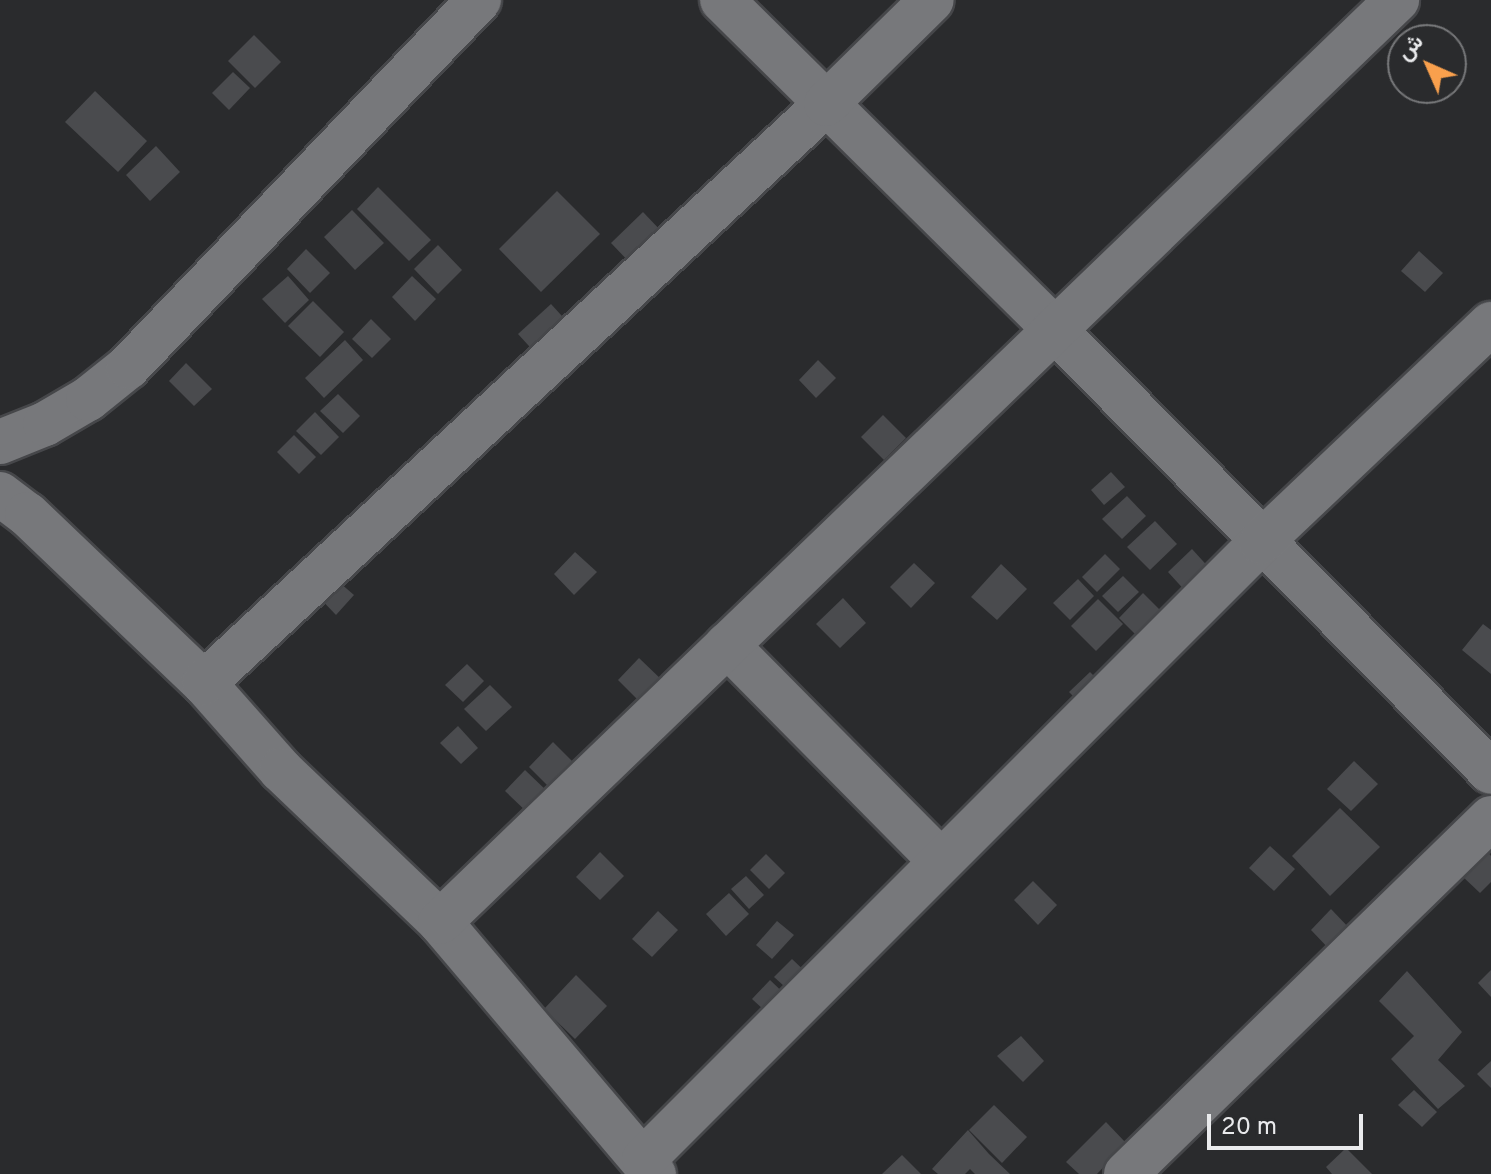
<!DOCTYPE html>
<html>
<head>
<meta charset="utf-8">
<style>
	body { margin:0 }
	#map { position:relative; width:1491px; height:1174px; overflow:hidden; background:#2a2b2d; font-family:Overpass,Vazirmatn,sans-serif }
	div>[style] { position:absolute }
	.building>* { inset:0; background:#4a4b4e }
	.roads { filter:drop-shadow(2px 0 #46474a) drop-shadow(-2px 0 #46474a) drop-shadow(0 2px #46474a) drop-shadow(0 -2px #46474a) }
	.minor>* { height:44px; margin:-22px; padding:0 22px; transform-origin:22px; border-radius:22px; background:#77787b }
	span { translate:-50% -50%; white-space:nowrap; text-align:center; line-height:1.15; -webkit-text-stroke:8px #2a2b2d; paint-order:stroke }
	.north { position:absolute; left:1387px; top:24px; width:80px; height:80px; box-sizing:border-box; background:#2a2b2d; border:2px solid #77787a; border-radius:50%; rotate:315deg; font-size:22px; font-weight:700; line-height:32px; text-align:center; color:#eaebed }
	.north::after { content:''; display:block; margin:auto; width:28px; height:36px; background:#f9a04d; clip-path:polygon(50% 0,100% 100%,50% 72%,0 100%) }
	.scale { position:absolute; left:1207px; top:1114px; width:156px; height:36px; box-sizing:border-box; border:4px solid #eaebed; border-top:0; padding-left:10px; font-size:24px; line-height:28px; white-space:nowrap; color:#eaebed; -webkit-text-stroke:6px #2a2b2d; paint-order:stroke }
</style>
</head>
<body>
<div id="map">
	<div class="building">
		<i style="clip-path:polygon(254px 35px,281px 62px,255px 88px,228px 61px)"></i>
		<i style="clip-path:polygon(233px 72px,250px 88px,229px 110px,212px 93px)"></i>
		<i style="clip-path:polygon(95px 91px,147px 141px,118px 172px,65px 122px)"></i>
		<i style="clip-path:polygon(156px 146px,180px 172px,150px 201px,126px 175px)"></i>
		<i style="clip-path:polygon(378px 187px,431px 240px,409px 261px,357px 209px)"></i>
		<i style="clip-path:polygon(557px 191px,600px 234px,541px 292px,499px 249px)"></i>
		<i style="clip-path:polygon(352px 210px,384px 243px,355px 270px,324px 237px)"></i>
		<i style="clip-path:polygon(643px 212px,664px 234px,632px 265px,611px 243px)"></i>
		<i style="clip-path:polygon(438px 245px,462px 270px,438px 294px,414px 269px)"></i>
		<i style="clip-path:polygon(306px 249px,330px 273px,310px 293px,287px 269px)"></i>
		<i style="clip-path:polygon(1419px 251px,1443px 273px,1425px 292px,1401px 271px)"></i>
		<i style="clip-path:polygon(288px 276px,309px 300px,285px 323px,262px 299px)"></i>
		<i style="clip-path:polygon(412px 276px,436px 299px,415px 321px,392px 297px)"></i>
		<i style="clip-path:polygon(313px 301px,344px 332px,320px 357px,288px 326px)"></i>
		<i style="clip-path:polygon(551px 304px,572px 327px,539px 357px,518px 334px)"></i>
		<i style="clip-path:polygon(371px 319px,391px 339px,372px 358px,352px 339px)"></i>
		<i style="clip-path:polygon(345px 340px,363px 360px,324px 398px,305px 378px)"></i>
		<i style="clip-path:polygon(818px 360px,836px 378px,816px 398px,799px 380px)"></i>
		<i style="clip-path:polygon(186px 363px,212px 389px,194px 406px,169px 381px)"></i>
		<i style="clip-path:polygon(338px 394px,360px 416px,343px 433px,320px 411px)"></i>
		<i style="clip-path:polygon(315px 412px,339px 437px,321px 455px,296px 431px)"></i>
		<i style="clip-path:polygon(883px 415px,906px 438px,884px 460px,861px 437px)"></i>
		<i style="clip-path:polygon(294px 435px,316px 457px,299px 474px,277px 452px)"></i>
		<i style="clip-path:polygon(1111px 472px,1125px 487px,1104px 505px,1091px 490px)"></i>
		<i style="clip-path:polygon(1127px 496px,1146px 516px,1122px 539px,1102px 519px)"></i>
		<i style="clip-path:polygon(1155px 521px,1177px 544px,1150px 570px,1127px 547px)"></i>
		<i style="clip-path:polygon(1192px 549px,1212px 571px,1188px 594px,1168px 572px)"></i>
		<i style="clip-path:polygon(575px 552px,597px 572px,574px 595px,554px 574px)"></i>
		<i style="clip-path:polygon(1105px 554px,1120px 569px,1097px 592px,1082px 577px)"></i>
		<i style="clip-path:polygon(914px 563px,935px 583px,911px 608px,890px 587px)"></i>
		<i style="clip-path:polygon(1001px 564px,1027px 589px,997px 620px,971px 597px)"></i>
		<i style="clip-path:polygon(332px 576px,354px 595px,336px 615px,314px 592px)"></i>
		<i style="clip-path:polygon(1123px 576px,1139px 592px,1118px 612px,1102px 596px)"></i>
		<i style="clip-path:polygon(1078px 579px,1094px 596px,1070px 620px,1053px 603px)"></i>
		<i style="clip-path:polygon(1143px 593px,1166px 616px,1142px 641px,1119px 618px)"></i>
		<i style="clip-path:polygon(843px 598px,866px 623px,840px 648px,816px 624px)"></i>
		<i style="clip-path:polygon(1098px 599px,1123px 624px,1096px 651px,1071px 626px)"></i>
		<i style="clip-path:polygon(1483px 624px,1491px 630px,1491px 674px,1462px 650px)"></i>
		<i style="clip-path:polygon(639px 658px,664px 682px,642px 704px,618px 680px)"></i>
		<i style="clip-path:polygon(467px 664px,484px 681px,463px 702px,445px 685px)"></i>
		<i style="clip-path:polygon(1090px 672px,1107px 689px,1087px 710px,1069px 692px)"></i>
		<i style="clip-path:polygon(490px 685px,512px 707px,486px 731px,464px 709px)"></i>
		<i style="clip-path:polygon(458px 726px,478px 748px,461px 764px,440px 743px)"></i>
		<i style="clip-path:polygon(553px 742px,576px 765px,552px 790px,529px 767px)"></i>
		<i style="clip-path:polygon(1354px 761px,1378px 784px,1351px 811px,1327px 789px)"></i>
		<i style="clip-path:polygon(525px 770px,549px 793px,529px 814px,505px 791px)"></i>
		<i style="clip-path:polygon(1340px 808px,1380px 847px,1330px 896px,1292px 856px)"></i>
		<i style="clip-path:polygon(1270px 846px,1295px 869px,1274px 891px,1249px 868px)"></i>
		<i style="clip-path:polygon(1486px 850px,1491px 856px,1491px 882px,1480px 893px,1461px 875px)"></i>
		<i style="clip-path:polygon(600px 852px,624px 876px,600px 900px,576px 877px)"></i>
		<i style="clip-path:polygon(766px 854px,785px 873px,769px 889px,750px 870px)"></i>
		<i style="clip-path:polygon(746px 876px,764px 895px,749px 909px,731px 889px)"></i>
		<i style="clip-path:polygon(1033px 881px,1057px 905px,1038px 925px,1014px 900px)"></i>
		<i style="clip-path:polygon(729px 893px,749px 914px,726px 936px,706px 914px)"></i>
		<i style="clip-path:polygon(1331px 909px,1352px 931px,1332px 952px,1311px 930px)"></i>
		<i style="clip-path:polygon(658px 911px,678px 930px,652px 957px,632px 939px)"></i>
		<i style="clip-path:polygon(777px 921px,794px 935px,772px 959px,756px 945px)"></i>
		<i style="clip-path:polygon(792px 959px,811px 977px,794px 995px,774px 977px)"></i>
		<i style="clip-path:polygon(1491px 970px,1491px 997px,1478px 983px)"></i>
		<i style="clip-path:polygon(1407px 971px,1462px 1032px,1438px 1060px,1465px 1086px,1438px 1109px,1391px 1059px,1414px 1036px,1379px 1001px)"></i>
		<i style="clip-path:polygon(576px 975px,607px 1006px,575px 1039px,544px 1009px)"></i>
		<i style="clip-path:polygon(770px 980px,791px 1000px,774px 1019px,752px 999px)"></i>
		<i style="clip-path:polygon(1021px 1036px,1044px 1061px,1023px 1082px,997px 1056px)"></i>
		<i style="clip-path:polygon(1491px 1061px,1491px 1088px,1477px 1074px)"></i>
		<i style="clip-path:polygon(1414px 1090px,1437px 1112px,1422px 1127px,1398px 1105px)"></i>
		<i style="clip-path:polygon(994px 1105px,1027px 1137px,1002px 1163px,969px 1130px)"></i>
		<i style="clip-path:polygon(1106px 1122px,1126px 1143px,1097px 1174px,1079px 1174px,1066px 1162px)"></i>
		<i style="clip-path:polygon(968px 1130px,989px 1154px,1010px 1174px,975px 1174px,970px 1169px,965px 1174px,938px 1174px,932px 1169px)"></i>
		<i style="clip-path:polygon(1346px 1148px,1372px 1174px,1332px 1174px,1326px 1167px)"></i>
		<i style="clip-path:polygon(902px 1155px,921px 1174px,882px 1174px)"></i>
	</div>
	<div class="roads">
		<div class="minor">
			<i style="left:722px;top:0;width:467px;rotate:44.7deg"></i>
			<i style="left:1054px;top:329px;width:622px;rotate:45.39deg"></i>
			<i style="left:0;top:442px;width:48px;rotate:-21.8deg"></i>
			<i style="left:45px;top:424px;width:50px;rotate:-30.2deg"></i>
			<i style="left:88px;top:399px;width:51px;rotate:-38.7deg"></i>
			<i style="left:128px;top:367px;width:508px;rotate:-46.28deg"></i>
			<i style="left:0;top:494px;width:34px;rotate:37deg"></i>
			<i style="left:27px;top:514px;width:245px;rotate:43.7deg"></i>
			<i style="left:204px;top:683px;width:116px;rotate:48.5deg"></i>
			<i style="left:281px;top:770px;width:220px;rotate:43.7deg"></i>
			<i style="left:440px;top:922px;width:331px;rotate:49.7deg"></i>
			<i style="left:727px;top:645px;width:304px;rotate:45.3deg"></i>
			<i style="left:204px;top:683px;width:850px;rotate:-42.95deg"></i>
			<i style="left:826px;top:104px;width:148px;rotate:-44.5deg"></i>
			<i style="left:440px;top:922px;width:1329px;rotate:-43.93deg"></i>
			<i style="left:644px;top:1159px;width:873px;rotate:-45deg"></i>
			<i style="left:1261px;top:542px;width:317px;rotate:-43.5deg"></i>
			<i style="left:1126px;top:1174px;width:510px;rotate:-44.28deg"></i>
		</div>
	</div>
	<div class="north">ش</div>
	<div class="scale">20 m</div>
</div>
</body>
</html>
